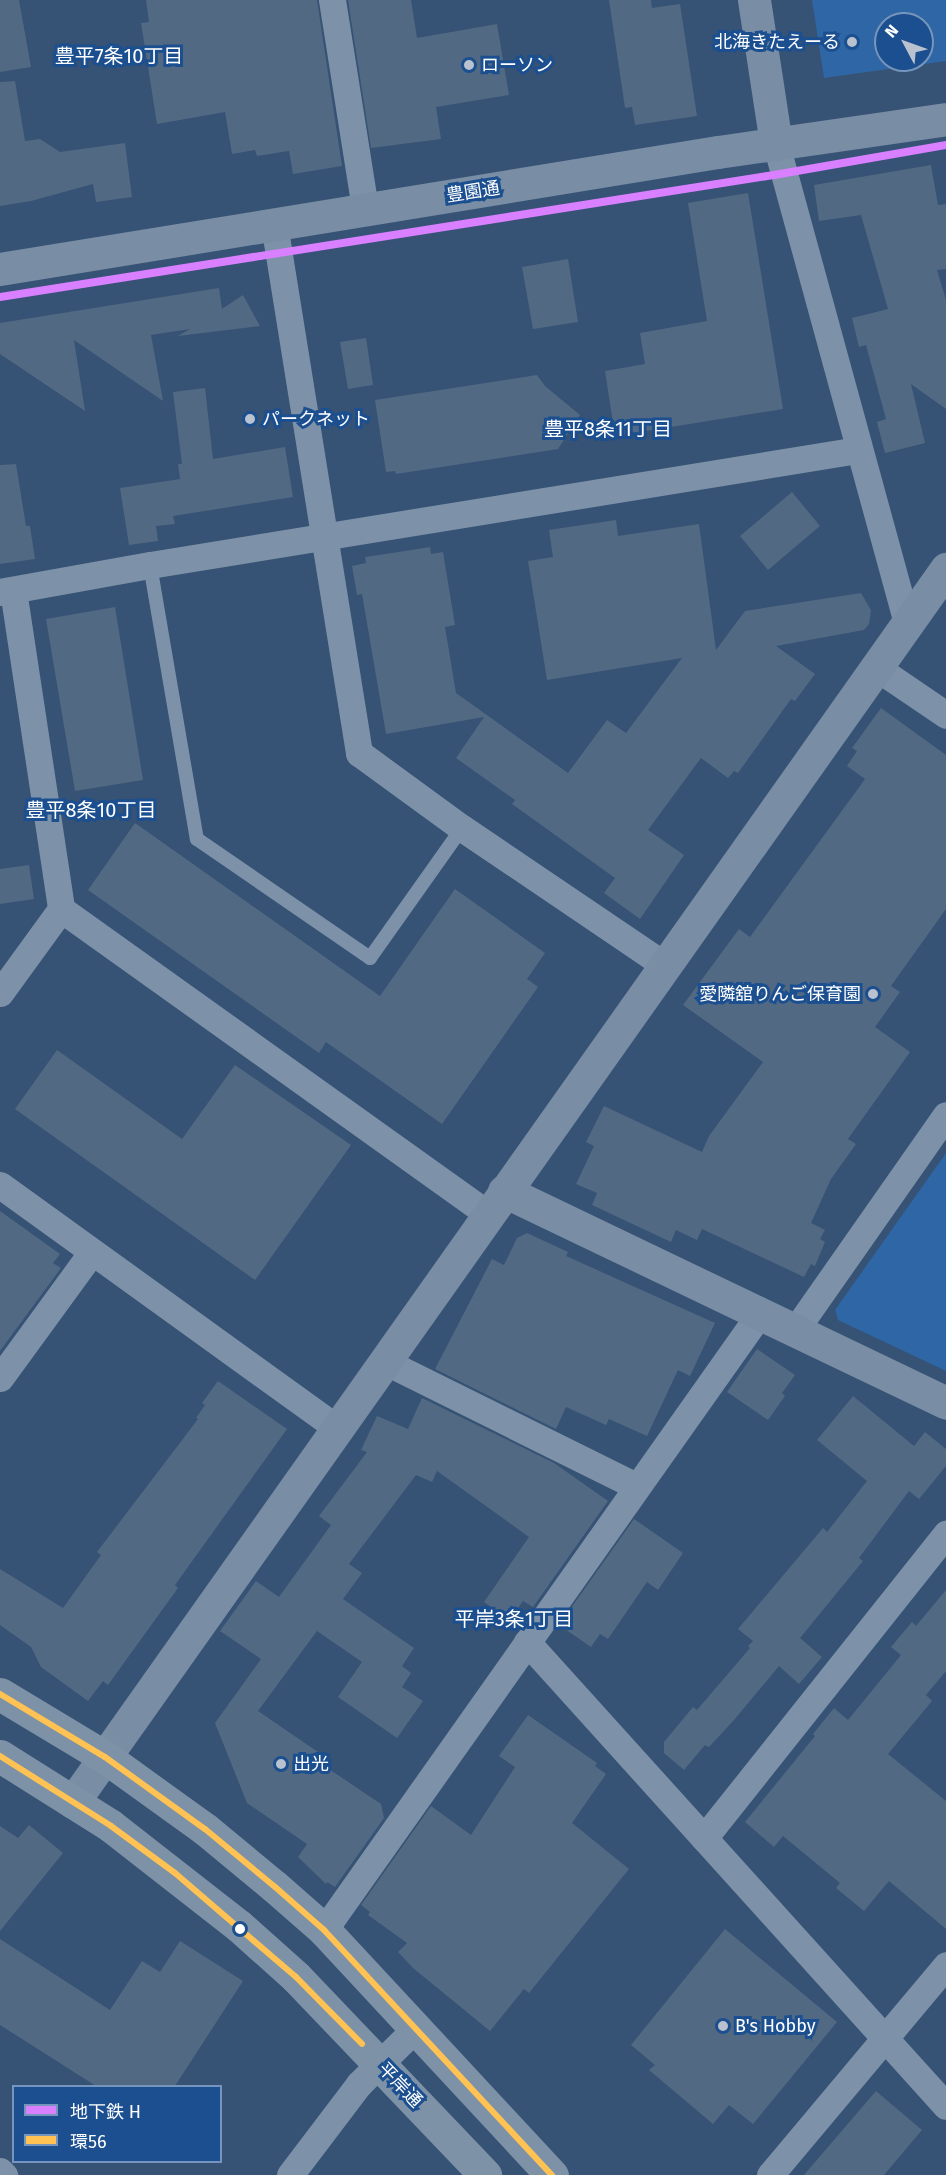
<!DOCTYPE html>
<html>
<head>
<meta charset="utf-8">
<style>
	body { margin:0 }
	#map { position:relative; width:946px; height:2175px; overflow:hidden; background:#365274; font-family:"Fira Sans","Noto Sans JP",sans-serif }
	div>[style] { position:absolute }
	.green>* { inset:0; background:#2f66a5 }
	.building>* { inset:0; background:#526984 }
	.lane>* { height:14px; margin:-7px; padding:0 7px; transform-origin:7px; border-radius:7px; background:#7d92a8 }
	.street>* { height:27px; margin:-13.5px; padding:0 13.5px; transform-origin:13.5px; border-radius:13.5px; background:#7d92a8 }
	.secondary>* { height:33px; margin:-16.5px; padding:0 16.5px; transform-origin:16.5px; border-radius:16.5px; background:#798da4 }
	.highway>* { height:33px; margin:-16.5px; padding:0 16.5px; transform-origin:16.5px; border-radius:16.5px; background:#7e92a7 }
	.bus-1>* { height:6px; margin:-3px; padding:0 3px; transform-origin:3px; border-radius:3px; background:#ffc253 }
	.metro-1>* { height:8px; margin:-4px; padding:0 4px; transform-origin:4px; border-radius:4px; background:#d880ff }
	.dots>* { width:16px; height:16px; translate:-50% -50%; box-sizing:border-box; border:3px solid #1b4f8f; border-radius:50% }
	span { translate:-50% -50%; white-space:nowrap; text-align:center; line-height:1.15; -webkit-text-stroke:6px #1b4f8f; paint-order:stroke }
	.poi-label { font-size:18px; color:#fff }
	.right { translate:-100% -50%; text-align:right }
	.left { translate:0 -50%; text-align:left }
	.street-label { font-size:18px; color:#fff }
	.neighbourhood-label { font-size:20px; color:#fff }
	.legend { position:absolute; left:12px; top:2085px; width:210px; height:78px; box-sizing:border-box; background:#1b4f8f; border:2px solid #7695bc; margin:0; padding:8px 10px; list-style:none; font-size:18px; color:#fff }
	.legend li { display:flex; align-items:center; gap:12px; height:30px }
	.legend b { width:30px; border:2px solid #7695bc }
	.north { position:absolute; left:874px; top:12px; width:60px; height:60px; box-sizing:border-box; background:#1b4f8f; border:2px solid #7695bc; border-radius:50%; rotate:311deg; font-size:16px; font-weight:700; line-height:24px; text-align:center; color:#fff }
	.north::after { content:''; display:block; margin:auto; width:21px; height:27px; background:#b9c2ce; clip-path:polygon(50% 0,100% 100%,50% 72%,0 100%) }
</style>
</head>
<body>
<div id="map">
	<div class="green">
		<i style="clip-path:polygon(evenodd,812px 0,946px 0,946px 61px,824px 78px,812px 0,886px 24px,922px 24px,922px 60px,886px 60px,886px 24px)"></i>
		<i style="clip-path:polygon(946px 1153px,946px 1371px,838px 1320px,835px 1310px)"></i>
	</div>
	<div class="building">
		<i style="clip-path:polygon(0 0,19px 0,31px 67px,0 72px)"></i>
		<i style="clip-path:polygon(146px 0,317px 0,342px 166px,293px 174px,289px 151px,257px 156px,255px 150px,232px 154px,225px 112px,157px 124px,141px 23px,149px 22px)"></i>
		<i style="clip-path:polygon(348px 0,411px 0,417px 38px,497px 24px,509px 95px,436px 107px,441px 139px,371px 148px)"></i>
		<i style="clip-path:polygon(609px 0,651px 0,652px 8px,680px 4px,697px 116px,635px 125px,632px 107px,625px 108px)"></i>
		<i style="clip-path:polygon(15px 81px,25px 141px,40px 139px,60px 152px,125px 143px,132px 197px,96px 202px,93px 184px,31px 201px,0 206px,0 82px)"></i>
		<i style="clip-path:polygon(931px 165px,938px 205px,946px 204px,946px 269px,937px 270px,946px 300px,946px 409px,911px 384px,925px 443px,885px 453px,877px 422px,886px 419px,866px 345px,859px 347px,852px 318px,888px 309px,861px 215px,819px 221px,814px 185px)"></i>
		<i style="clip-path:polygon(748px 193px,783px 409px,615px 436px,605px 371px,645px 364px,640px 333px,707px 321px,688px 203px)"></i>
		<i style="clip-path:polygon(568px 259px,578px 322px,533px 329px,522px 267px)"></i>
		<i style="clip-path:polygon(219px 288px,222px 309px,243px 295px,260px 326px,178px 336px,190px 329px,151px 335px,163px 401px,74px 340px,85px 411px,0 354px,0 323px)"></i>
		<i style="clip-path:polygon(366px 338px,373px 385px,348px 389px,340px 342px)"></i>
		<i style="clip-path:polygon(537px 375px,545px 386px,580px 415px,558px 449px,396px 474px,395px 471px,386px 472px,375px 400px)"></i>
		<i style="clip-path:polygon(205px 388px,213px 459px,285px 447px,293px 497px,173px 516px,175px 524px,156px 526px,158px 541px,129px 545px,120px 488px,180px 479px,178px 464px,182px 464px,173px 392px)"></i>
		<i style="clip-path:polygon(16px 464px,26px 526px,30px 526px,35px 559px,0 564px,0 465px)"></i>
		<i style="clip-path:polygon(792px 492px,820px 526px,768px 570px,740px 536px)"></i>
		<i style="clip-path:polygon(616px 520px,618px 536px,699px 524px,716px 650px,745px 611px,861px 593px,871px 610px,869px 624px,864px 630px,776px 646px,815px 674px,795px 701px,791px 699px,738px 773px,734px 771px,728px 778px,701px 758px,648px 830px,684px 855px,640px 919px,604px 893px,615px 878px,512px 804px,515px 800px,456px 758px,484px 717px,386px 734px,362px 594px,357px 595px,352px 566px,366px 563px,365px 557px,392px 553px,430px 547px,431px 554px,443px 552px,455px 625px,445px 627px,456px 693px,568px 773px,607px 720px,626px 733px,682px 658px,547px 680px,528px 561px,553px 557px,549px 530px)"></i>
		<i style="clip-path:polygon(115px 607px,143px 780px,75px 791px,46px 619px)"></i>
		<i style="clip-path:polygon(881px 708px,946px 755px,946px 909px,891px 986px,900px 992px,875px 1027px,910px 1052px,848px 1139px,856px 1144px,831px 1179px,811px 1223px,825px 1230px,820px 1239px,825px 1242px,815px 1266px,811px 1264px,804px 1277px,702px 1229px,697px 1240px,676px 1230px,671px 1242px,592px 1205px,597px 1193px,576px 1184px,594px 1146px,586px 1142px,604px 1106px,702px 1152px,709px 1136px,763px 1062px,683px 1005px,739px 929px,750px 937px,865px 779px,847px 766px,857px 751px,852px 748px)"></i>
		<i style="clip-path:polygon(135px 823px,380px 996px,455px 889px,545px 953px,527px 979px,538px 987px,442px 1124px,326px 1042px,319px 1053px,88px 890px)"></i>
		<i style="clip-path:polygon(29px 865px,34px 899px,0 904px,0 869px)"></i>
		<i style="clip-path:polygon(57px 1050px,182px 1139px,235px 1065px,351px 1145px,255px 1280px,15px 1109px)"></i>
		<i style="clip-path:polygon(0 1211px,60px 1254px,53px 1263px,61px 1268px,0 1351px)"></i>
		<i style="clip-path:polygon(527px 1233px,568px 1252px,566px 1256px,715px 1323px,690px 1376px,678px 1370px,647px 1436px,609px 1419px,606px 1425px,566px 1407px,556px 1429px,435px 1369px,492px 1259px,504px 1265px,517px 1238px)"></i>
		<i style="clip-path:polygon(757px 1349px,795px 1375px,782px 1393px,785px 1396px,768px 1420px,727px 1392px)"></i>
		<i style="clip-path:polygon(218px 1381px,287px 1429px,175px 1585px,178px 1588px,108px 1685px,103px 1681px,88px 1701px,41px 1667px,31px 1647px,0 1625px,0 1569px,63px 1608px,101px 1555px,97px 1552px,198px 1419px,196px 1418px,205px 1405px,202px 1403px)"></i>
		<i style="clip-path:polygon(853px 1396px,914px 1446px,925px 1432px,946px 1449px,946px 1466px,919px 1499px,909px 1491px,859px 1558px,863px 1561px,800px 1638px,822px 1657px,799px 1684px,779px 1666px,734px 1720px,709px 1747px,705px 1745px,684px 1770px,664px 1753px,664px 1742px,693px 1707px,697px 1710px,750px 1648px,748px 1646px,753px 1641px,738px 1629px,823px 1528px,827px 1532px,867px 1481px,817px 1440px)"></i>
		<i style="clip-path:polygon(422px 1398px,554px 1463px,608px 1501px,533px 1607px,523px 1601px,510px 1620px,484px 1602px,529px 1537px,437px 1471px,432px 1482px,416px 1475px,349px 1564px,362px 1573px,343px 1599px,414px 1648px,402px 1666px,411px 1673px,402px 1687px,423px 1701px,397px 1738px,338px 1697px,362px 1662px,317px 1631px,258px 1711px,318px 1752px,314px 1759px,381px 1804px,384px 1818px,335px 1887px,327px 1882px,326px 1884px,298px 1857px,307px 1844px,247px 1803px,215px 1723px,261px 1659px,220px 1631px,256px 1581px,279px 1597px,331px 1525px,319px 1516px,367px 1452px,361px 1450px,377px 1416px,408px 1429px)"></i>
		<i style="clip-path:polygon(634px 1519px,683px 1553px,658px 1590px,647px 1582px,608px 1639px,600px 1634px,591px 1647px,559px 1625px)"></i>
		<i style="clip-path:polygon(946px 1590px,946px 1671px,926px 1695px,932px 1701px,888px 1754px,946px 1801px,946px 1929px,889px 1881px,864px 1911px,836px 1888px,840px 1883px,783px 1836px,774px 1847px,745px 1822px,815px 1736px,813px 1734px,834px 1708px,848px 1720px,901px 1655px,891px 1647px,912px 1622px,916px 1626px)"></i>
		<i style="clip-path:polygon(528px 1715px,597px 1763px,595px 1766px,606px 1774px,572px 1823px,629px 1869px,529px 1993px,524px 1989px,490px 2031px,413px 1968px,398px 1952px,407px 1943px,368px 1915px,370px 1912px,361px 1905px,431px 1806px,471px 1835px,515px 1767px,499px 1756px)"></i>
		<i style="clip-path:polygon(29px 1825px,63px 1853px,0 1931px,0 1826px,18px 1838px)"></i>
		<i style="clip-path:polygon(725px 1929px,837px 2022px,753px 2124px,729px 2105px,713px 2124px,649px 2070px,655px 2065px,631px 2045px)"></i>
		<i style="clip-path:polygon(0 1939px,110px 2010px,142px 1961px,160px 1972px,180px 1941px,243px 1981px,175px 2086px,96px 2086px,0 2025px)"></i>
		<i style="clip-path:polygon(876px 2091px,922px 2130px,884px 2175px,804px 2175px)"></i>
	</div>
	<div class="lane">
		<i style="left:150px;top:565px;width:278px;rotate:80.3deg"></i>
		<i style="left:197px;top:839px;width:210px;rotate:34.5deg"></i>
		<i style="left:370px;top:958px;width:159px;rotate:-54.7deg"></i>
	</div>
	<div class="street">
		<i style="left:332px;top:0;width:212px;rotate:81deg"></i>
		<i style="left:776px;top:144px;width:497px;rotate:74.7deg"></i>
		<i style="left:274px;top:224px;width:536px;rotate:80.87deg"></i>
		<i style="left:359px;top:753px;width:127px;rotate:36.1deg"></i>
		<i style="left:462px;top:828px;width:244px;rotate:34.1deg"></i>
		<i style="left:13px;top:590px;width:323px;rotate:81.4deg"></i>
		<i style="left:61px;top:909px;width:525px;rotate:35.54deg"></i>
		<i style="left:0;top:592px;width:152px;rotate:-10.2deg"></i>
		<i style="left:150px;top:565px;width:717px;rotate:-9.23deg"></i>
		<i style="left:874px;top:666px;width:87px;rotate:34.2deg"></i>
		<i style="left:0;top:993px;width:104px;rotate:-54deg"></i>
		<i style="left:0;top:1185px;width:414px;rotate:35.8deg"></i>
		<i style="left:796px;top:1329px;width:261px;rotate:-55deg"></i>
		<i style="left:384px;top:1361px;width:281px;rotate:26.4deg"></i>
		<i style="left:0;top:1378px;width:156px;rotate:-53.9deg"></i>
		<i style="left:527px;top:1642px;width:625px;rotate:47.92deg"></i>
		<i style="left:704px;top:1838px;width:389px;rotate:-51.5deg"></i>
		<i style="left:324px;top:1930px;width:757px;rotate:-54.74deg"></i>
		<i style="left:0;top:2171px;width:6px;rotate:45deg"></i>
		<i style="left:290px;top:2175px;width:114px;rotate:-52.8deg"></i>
		<i style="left:359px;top:2084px;width:81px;rotate:-44.5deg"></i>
		<i style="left:770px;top:2175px;width:274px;rotate:-50deg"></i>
	</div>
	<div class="secondary">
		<i style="left:754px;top:0;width:146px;rotate:81.3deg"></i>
		<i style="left:0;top:269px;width:727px;rotate:-9.26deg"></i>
		<i style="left:718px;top:152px;width:230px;rotate:-8.2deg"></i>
		<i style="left:504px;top:1191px;width:490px;rotate:25.6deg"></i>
		<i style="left:73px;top:1802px;width:1511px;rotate:-54.7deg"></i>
	</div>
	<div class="highway">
		<i style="left:0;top:1694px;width:122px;rotate:31deg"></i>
		<i style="left:105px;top:1757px;width:123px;rotate:35.8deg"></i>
		<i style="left:205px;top:1829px;width:89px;rotate:39.6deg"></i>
		<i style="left:274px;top:1886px;width:67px;rotate:41.3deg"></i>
		<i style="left:324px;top:1930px;width:335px;rotate:47.1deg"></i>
		<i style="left:0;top:1756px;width:131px;rotate:32.2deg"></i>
		<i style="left:111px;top:1826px;width:162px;rotate:38deg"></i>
		<i style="left:239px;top:1926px;width:76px;rotate:41.8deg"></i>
		<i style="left:296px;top:1977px;width:274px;rotate:46.3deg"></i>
	</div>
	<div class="bus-1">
		<i style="left:0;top:1694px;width:122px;rotate:31deg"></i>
		<i style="left:105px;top:1757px;width:123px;rotate:35.8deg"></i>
		<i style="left:205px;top:1829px;width:89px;rotate:39.6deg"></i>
		<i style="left:274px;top:1886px;width:67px;rotate:41.3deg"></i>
		<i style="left:324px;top:1930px;width:335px;rotate:47.1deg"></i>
		<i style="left:0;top:1756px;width:131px;rotate:32.2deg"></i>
		<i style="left:111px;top:1826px;width:79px;rotate:36.3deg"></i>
		<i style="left:175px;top:1873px;width:160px;rotate:40.7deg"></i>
		<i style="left:296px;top:1977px;width:94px;rotate:45.4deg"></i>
	</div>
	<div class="metro-1">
		<i style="left:0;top:297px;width:784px;rotate:-8.96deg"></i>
		<i style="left:774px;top:175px;width:175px;rotate:-9.9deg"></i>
	</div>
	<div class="dots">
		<i style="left:852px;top:42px;background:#b9c2ce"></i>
		<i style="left:469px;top:65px;background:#b9c2ce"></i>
		<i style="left:250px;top:419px;background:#b9c2ce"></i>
		<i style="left:873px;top:994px;background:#b9c2ce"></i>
		<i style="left:281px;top:1764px;background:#b9c2ce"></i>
		<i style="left:240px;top:1929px;background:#fff"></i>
		<i style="left:723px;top:2026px;background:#b9c2ce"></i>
	</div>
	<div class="poi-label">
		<span class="right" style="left:840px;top:42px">北海きたえーる</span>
		<span class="left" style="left:481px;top:65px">ローソン</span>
		<span class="left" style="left:262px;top:419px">パークネット</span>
		<span class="right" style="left:861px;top:994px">愛隣舘りんご保育園</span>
		<span class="left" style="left:293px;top:1764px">出光</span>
		<span class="left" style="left:735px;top:2026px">B's Hobby</span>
	</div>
	<div class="street-label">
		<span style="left:473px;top:192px;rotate:-9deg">豊園通</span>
		<span style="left:400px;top:2085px;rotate:46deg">平岸通</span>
	</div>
	<div class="neighbourhood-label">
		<span style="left:119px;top:56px">豊平7条10丁目</span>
		<span style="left:608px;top:429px">豊平8条11丁目</span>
		<span style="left:91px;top:810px">豊平8条10丁目</span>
		<span style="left:514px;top:1619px">平岸3条1丁目</span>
	</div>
	<ul class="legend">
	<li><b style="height:8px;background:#d880ff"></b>地下鉄 H</li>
	<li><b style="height:8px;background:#ffc253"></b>環56</li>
	</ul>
	<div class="north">N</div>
</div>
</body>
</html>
